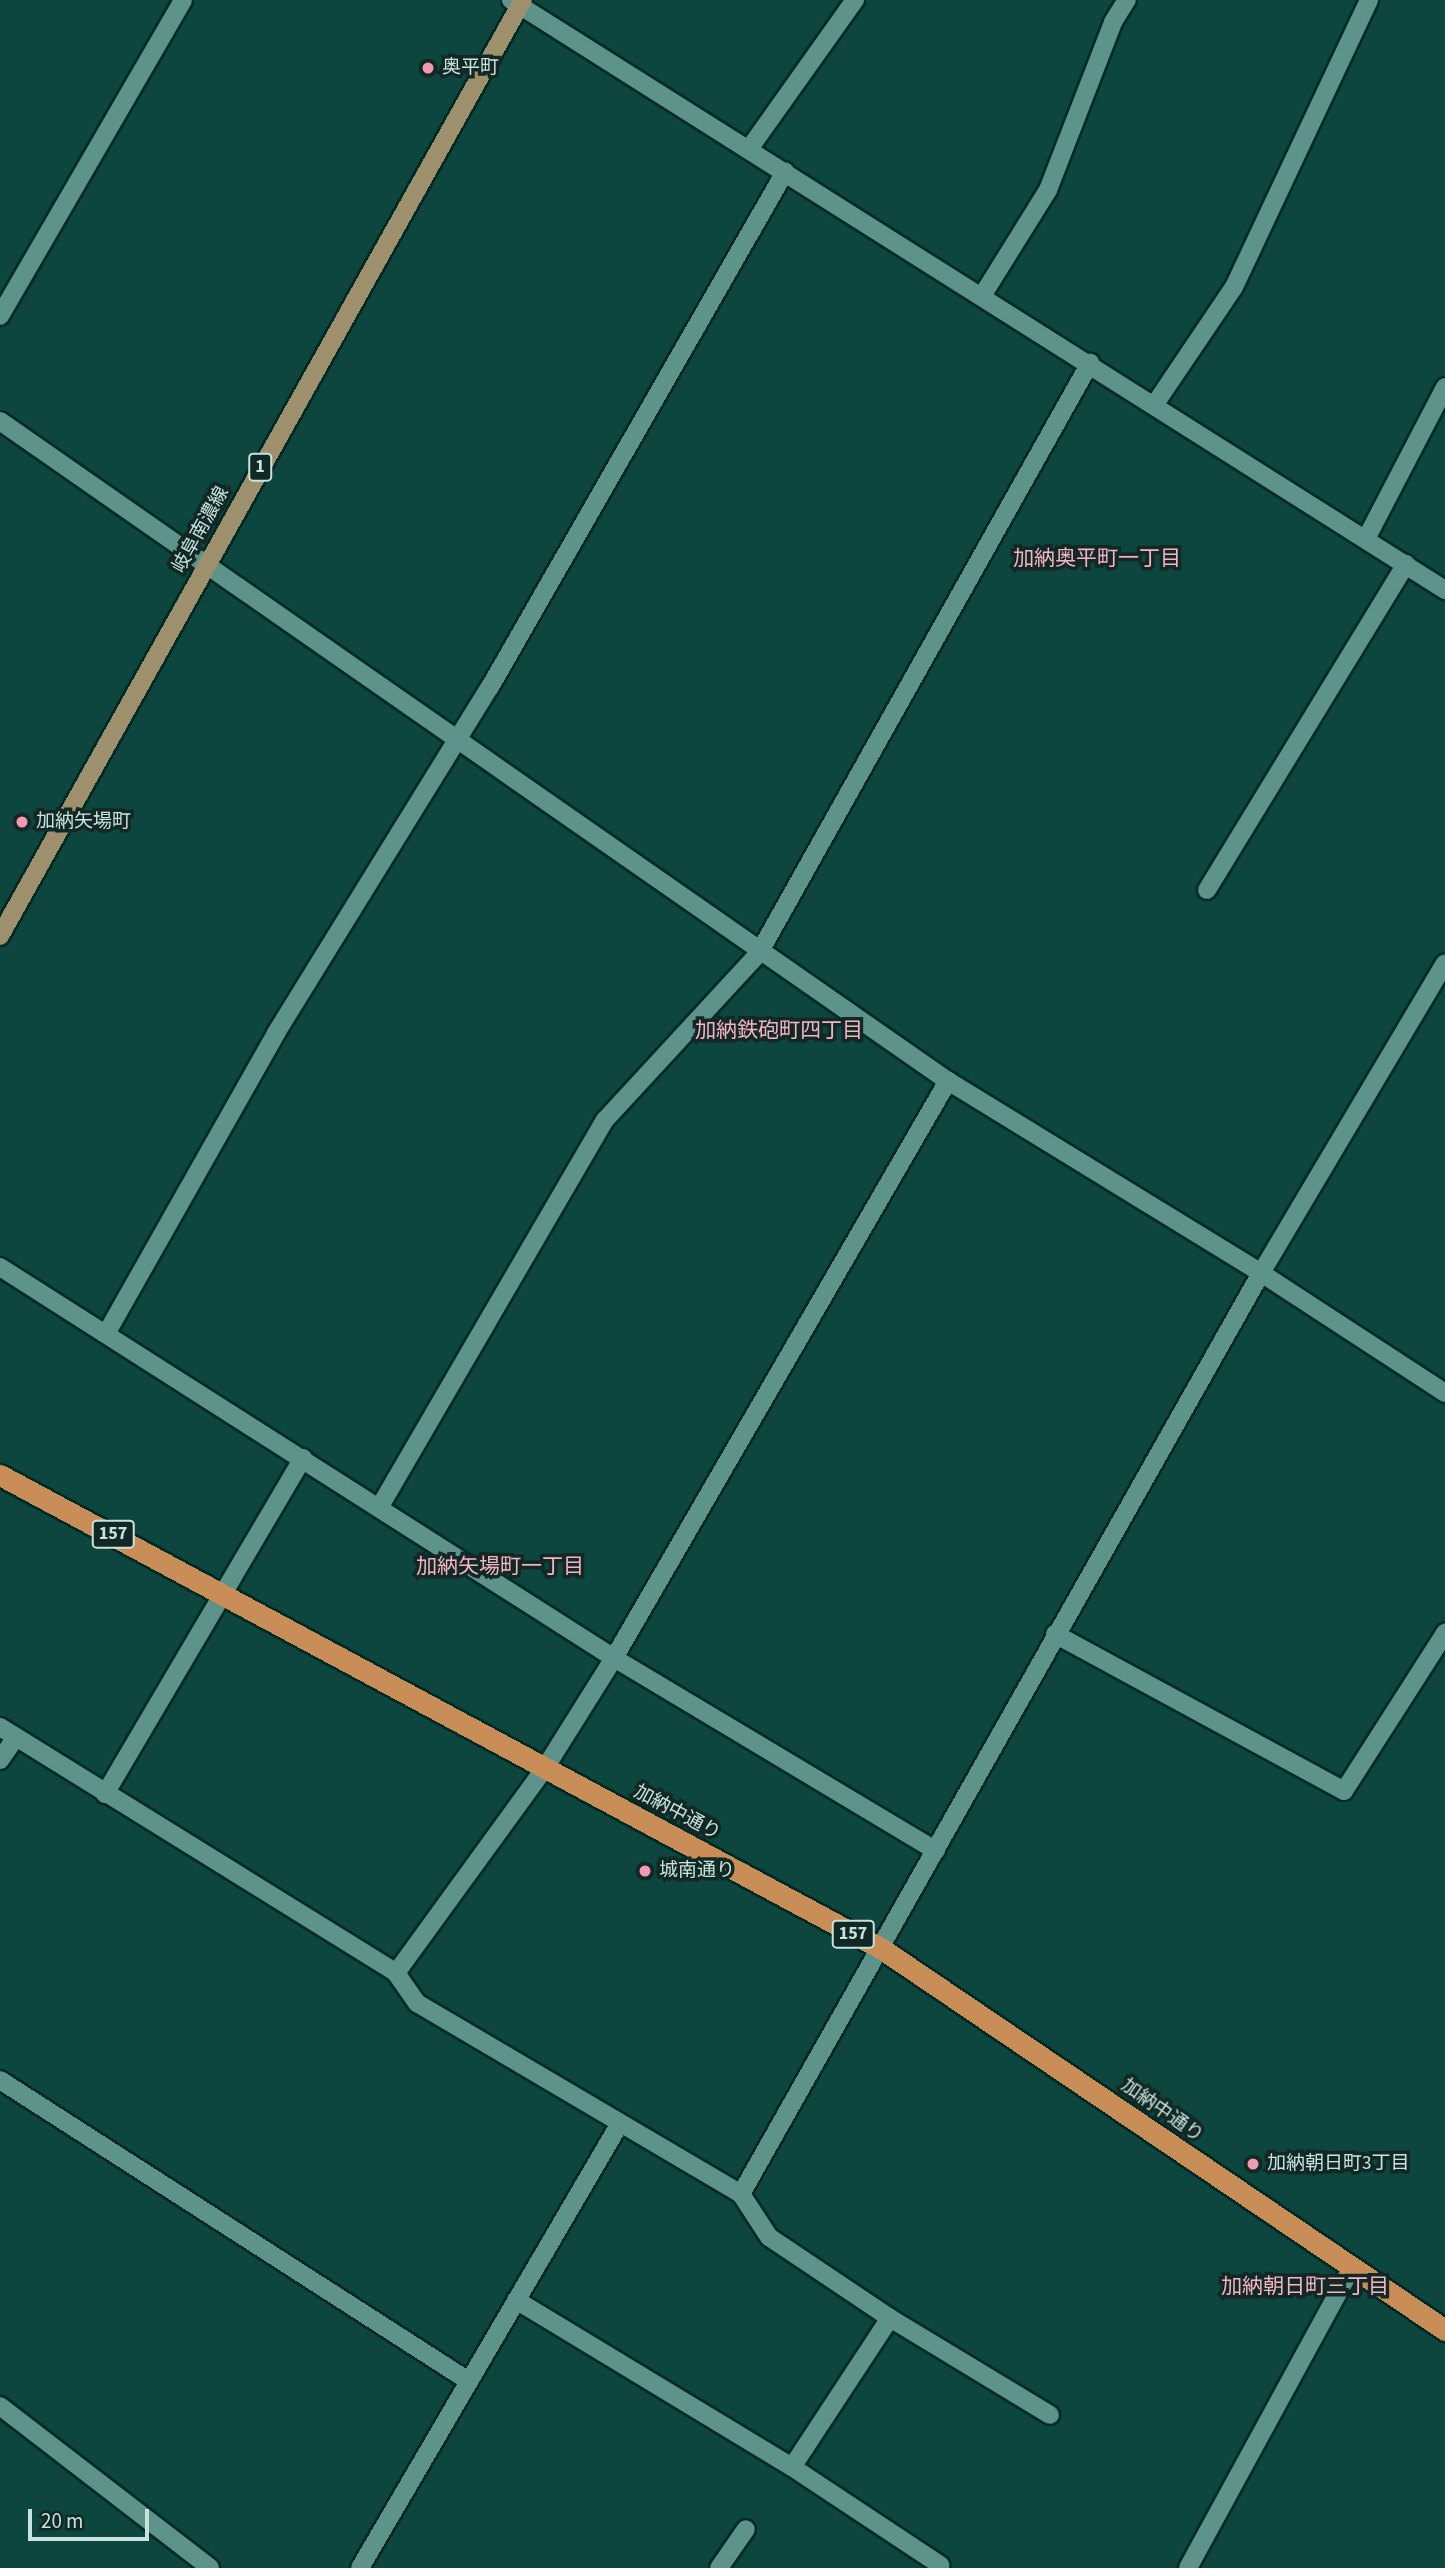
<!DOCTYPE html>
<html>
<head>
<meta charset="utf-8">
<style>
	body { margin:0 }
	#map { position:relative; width:1445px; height:2568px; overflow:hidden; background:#0c463f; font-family:"Source Sans 3","Noto Sans JP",sans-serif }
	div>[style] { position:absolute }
	.roads { filter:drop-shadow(2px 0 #002b25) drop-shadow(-2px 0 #002b25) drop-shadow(0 2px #002b25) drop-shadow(0 -2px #002b25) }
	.lane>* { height:18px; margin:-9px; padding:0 9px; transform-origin:9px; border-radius:9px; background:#5d938a }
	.street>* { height:18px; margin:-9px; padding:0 9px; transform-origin:9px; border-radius:9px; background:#5d938a }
	.primary>* { height:18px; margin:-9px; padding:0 9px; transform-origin:9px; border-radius:9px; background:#9e906c }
	.highway>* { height:21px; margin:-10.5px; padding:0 10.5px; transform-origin:10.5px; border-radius:10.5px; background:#c98e58 }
	.dots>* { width:19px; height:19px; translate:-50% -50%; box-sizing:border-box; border:4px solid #122825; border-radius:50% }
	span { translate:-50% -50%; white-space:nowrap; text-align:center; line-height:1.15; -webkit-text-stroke:7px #122825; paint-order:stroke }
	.shield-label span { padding:2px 5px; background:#122825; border:2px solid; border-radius:5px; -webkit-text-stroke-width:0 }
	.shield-label { font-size:18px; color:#c8e3de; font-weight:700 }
	.poi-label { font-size:19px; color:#c8e3de }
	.left { translate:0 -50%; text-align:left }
	.street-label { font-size:19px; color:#c8e3de }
	.neighbourhood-label { font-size:21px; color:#f6b3c4 }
	.scale { position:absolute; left:28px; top:2509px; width:121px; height:32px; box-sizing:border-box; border:4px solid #c8e3de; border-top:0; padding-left:9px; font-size:21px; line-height:24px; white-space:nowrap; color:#c8e3de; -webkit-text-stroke:5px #122825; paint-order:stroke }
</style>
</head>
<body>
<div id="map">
	<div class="roads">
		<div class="lane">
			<i style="left:1055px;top:1634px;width:329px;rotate:28.5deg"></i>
			<i style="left:1344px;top:1791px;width:188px;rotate:-57.4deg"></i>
			<i style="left:105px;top:1794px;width:390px;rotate:-59.5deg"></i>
			<i style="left:741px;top:2194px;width:51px;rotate:56.9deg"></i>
			<i style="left:769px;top:2237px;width:146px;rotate:33.8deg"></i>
			<i style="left:890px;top:2318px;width:178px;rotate:123.3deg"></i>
			<i style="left:516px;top:2300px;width:323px;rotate:31.2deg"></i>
			<i style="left:792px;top:2467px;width:178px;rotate:33.5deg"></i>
			<i style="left:890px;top:2318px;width:187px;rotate:31.2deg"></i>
			<i style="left:1188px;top:2568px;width:341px;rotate:-61.4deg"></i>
		</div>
		<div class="street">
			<i style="left:511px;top:0;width:1105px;rotate:32.28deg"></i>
			<i style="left:749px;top:149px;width:183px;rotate:-54.6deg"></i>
			<i style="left:982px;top:296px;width:125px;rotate:-58.1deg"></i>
			<i style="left:1048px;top:190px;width:180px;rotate:-68.8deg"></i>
			<i style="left:1113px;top:22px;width:26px;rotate:-58deg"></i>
			<i style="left:0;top:316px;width:365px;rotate:-59.9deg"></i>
			<i style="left:1155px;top:404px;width:141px;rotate:-56deg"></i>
			<i style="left:1234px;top:287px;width:317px;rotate:-64.8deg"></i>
			<i style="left:0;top:421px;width:1155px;rotate:34.85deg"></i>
			<i style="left:948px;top:1081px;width:367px;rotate:31.5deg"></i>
			<i style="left:1261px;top:1273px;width:220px;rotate:33.1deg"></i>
			<i style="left:1367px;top:537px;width:169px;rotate:-62.5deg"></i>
			<i style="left:1207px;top:890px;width:382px;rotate:-58.6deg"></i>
			<i style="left:0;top:1267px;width:728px;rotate:32.49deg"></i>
			<i style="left:614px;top:1658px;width:375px;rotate:30.9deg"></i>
			<i style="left:106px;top:1334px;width:346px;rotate:-60.5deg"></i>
			<i style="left:276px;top:1033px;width:407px;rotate:-58.3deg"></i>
			<i style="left:490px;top:687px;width:594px;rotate:-60.2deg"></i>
			<i style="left:379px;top:1508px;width:449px;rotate:-59.8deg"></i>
			<i style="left:605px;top:1120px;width:227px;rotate:-47.3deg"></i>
			<i style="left:759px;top:953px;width:677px;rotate:-60.71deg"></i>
			<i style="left:0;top:1727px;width:466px;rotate:31.8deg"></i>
			<i style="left:396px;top:1973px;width:37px;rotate:55deg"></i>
			<i style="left:417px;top:2003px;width:376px;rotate:30.5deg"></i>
			<i style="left:741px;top:2194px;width:1058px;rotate:-60.55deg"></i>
			<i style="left:1261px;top:1273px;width:360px;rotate:-59.3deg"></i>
			<i style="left:0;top:1760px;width:28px;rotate:-55deg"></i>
			<i style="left:396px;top:1973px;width:253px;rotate:-54deg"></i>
			<i style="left:545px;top:1768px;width:130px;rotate:-57.9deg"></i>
			<i style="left:614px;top:1658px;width:667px;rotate:-59.94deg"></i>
			<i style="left:0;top:2080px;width:555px;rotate:32.72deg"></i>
			<i style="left:0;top:2406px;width:265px;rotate:37.6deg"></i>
			<i style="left:360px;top:2568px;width:513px;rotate:-59.69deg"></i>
			<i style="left:719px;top:2568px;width:47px;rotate:-55.3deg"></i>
		</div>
		<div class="primary">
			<i style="left:0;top:936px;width:1072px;rotate:-60.81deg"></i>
		</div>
		<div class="highway">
			<i style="left:0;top:1475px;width:1001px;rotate:28.25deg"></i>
			<i style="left:882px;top:1949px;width:680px;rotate:34.09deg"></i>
		</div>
	</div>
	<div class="dots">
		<i style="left:428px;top:68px;background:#f19ab1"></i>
		<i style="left:22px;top:822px;background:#f19ab1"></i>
		<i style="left:645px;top:1871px;background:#f19ab1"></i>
		<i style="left:1253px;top:2164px;background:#f19ab1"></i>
	</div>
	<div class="shield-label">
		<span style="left:260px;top:467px">1</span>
		<span style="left:113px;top:1534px">157</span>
		<span style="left:853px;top:1934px">157</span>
	</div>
	<div class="poi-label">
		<span class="left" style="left:442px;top:68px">奥平町</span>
		<span class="left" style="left:36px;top:822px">加納矢場町</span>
		<span class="left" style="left:659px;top:1871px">城南通り</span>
		<span class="left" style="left:1267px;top:2164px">加納朝日町3丁目</span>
	</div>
	<div class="street-label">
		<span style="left:201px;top:530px;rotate:-61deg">岐阜南濃線</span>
		<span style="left:677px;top:1813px;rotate:28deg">加納中通り</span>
		<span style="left:1162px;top:2111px;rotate:35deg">加納中通り</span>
	</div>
	<div class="neighbourhood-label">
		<span style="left:1097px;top:558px">加納奥平町一丁目</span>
		<span style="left:779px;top:1030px">加納鉄砲町四丁目</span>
		<span style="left:500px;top:1566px">加納矢場町一丁目</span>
		<span style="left:1305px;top:2286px">加納朝日町三丁目</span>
	</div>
	<div class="scale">20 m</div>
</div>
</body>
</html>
